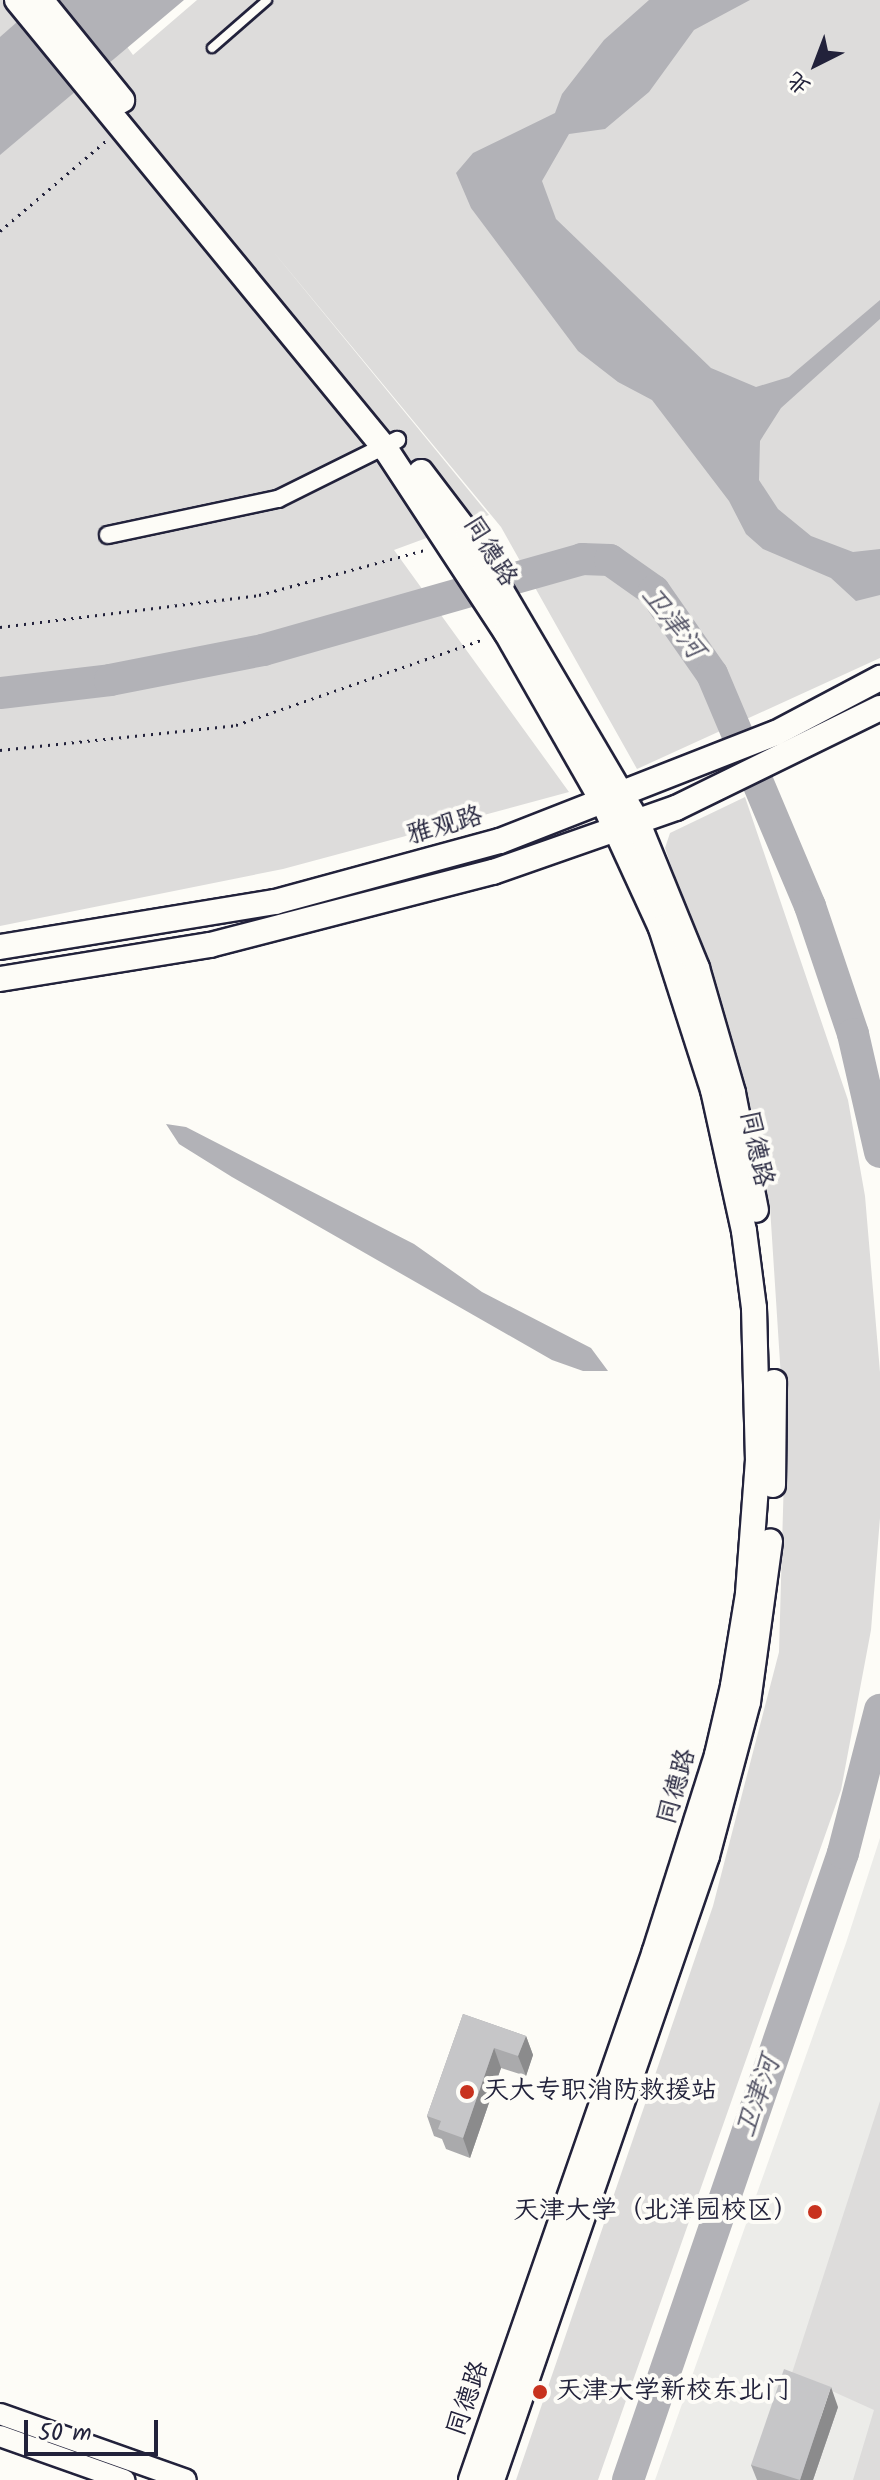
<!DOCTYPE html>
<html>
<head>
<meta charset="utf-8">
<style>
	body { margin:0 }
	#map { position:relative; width:880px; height:2480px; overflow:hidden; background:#fdfcf7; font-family:Kalam,"LXGW WenKai TC",sans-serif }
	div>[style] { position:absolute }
	.built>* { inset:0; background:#ecece9 }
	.green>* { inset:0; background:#dddcdb }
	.water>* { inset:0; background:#b2b2b7 }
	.river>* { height:32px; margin:-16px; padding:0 16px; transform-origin:16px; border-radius:16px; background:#b2b2b7 }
	.path>* { height:3px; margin-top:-1.5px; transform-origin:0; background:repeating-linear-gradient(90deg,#22223b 0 2px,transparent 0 8px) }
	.roads { filter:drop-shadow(2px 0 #22223b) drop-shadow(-2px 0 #22223b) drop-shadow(0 2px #22223b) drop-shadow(0 -2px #22223b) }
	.service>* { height:8px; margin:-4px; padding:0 4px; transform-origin:4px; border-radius:4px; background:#fdfcf7 }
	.minor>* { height:16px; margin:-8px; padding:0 8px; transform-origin:8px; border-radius:8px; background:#fdfcf7 }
	.tertiary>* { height:20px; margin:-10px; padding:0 10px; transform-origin:10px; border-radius:10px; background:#fdfcf7 }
	.secondary>* { height:24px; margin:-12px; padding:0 12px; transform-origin:12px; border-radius:12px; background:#fdfcf7 }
	.wall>* { inset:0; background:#aaaaac }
	.shaded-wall>* { inset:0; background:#8b8b8c }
	.building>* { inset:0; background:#c6c6c8 }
	.dots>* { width:22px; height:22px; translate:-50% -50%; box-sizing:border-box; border:4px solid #fdfcf7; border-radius:50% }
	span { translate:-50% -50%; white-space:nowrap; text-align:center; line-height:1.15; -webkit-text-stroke:8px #fdfcf7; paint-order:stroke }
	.street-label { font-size:26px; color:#22223b }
	.poi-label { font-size:26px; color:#22223b }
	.left { translate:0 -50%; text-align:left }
	.right { translate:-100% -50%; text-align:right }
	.water-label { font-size:28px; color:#545466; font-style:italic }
	.north { position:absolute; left:776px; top:24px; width:80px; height:80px; -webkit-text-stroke:6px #fdfcf7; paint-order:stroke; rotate:222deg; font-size:22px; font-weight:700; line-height:32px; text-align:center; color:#22223b }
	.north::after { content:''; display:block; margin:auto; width:28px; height:36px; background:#22223b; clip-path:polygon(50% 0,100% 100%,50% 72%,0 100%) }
	.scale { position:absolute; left:24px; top:2420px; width:134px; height:36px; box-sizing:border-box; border:4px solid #22223b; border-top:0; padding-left:10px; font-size:24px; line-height:28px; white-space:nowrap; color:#22223b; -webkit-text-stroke:6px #fdfcf7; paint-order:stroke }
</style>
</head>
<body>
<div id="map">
	<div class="built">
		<i style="clip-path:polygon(880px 1838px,880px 2480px,655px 2480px,846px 1943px)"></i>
	</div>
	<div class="green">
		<i style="clip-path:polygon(0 0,93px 0,133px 55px,197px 0,880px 0,880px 658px,637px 769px,501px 527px,272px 250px,489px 515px,394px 550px,569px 792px,283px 869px,0 926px)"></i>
		<i style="clip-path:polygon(745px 797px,848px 1100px,865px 1196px,880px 1372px,880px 1518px,871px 1630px,841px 1790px,598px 2480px,516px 2480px,713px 1906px,779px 1652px,785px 1440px,770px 1207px,727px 1025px,665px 848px,670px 833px)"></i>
		<i style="clip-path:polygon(880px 2101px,880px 2480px,853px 2480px,874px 2410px,792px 2373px)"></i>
	</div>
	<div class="water">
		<i style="clip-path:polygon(42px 0,184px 0,0 155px,0 37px)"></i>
		<i style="clip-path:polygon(649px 0,750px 0,694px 30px,649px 92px,605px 129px,569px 134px,542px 181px,556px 219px,711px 368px,756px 387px,789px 377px,880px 300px,880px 319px,781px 408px,760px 441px,759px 480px,778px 509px,811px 536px,853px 552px,880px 549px,880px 595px,856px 601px,831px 578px,763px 549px,746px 534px,729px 501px,652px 400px,618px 382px,578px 351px,471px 208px,456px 173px,473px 153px,555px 113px,562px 94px,604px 40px)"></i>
		<i style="clip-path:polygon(166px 1124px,186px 1127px,414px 1244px,482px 1292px,591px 1348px,608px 1371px,583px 1371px,552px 1360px,232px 1177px,179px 1144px)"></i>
	</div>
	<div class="river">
		<i style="left:0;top:693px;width:111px;rotate:-6.7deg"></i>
		<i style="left:110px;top:680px;width:156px;rotate:-11.1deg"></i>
		<i style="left:263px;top:650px;width:332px;rotate:-15.9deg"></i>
		<i style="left:582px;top:559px;width:28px;rotate:2deg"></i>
		<i style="left:610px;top:560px;width:54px;rotate:35.2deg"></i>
		<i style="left:654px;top:591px;width:101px;rotate:55.1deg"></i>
		<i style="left:712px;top:674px;width:252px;rotate:67.1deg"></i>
		<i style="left:810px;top:906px;width:135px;rotate:71.4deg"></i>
		<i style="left:853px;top:1034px;width:121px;rotate:77.1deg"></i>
		<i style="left:628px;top:2480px;width:663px;rotate:-71.07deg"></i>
		<i style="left:843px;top:1853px;width:148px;rotate:-75.5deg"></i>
	</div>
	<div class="path">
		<i style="left:0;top:231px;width:140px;rotate:-40.4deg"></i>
		<i style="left:0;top:627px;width:261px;rotate:-7deg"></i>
		<i style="left:259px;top:595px;width:175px;rotate:-15.2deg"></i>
		<i style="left:0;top:750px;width:237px;rotate:-6deg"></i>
		<i style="left:236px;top:725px;width:263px;rotate:-19.1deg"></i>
	</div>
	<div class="roads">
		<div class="service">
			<i style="left:212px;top:48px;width:73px;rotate:-41.1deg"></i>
		</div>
		<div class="minor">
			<i style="left:108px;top:535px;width:174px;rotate:-12deg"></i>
			<i style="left:278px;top:499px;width:133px;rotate:-26.4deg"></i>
		</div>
		<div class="tertiary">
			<i style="left:0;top:2414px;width:197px;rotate:19.5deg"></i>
			<i style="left:0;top:2436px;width:132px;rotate:19.5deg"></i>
		</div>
		<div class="secondary">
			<i style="left:17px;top:0;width:583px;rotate:50.63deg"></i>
			<i style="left:387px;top:451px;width:217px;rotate:56.7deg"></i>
			<i style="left:506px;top:632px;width:198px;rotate:60.3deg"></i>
			<i style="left:604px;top:804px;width:136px;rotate:65.3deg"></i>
			<i style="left:661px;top:928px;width:170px;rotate:72.2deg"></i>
			<i style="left:713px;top:1090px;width:144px;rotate:77.6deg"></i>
			<i style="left:744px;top:1231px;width:78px;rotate:82.6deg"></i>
			<i style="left:754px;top:1308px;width:152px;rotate:88.5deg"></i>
			<i style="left:758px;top:1460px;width:134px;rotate:94.3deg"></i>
			<i style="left:748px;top:1594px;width:93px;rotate:99.3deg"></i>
			<i style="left:733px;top:1686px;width:71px;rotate:103.1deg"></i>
			<i style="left:717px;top:1755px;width:206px;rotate:107.6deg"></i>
			<i style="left:655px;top:1951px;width:560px;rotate:109.18deg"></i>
			<i style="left:41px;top:0;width:129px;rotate:51deg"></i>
			<i style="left:421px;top:472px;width:78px;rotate:52.8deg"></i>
			<i style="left:468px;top:534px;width:333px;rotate:59.5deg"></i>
			<i style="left:637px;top:821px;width:159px;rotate:67.8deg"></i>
			<i style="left:697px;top:968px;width:130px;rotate:73.9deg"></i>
			<i style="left:733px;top:1093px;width:119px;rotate:78.9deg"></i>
			<i style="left:0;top:947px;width:279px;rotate:-9.3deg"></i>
			<i style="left:275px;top:902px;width:233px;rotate:-15.2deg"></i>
			<i style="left:500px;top:841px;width:296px;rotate:-21.4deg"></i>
			<i style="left:776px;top:733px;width:118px;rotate:-27.9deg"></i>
			<i style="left:0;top:979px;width:213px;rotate:-9.2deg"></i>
			<i style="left:210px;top:945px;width:292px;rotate:-14.5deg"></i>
			<i style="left:493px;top:872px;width:194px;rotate:-19.3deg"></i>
			<i style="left:676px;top:808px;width:227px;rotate:-26.1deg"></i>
			<i style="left:773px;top:1485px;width:103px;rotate:-89.4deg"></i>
			<i style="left:492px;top:2480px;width:660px;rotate:-70.99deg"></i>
			<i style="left:707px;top:1856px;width:159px;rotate:-75.1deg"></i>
			<i style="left:748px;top:1702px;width:162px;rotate:-82.2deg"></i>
		</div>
	</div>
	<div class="wall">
		<i style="clip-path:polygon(463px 2014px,526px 2036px,533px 2055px,526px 2076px,501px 2068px,470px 2158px,446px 2149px,442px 2139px,434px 2136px,427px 2116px)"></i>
		<i style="clip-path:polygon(838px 2407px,813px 2480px,757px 2480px,751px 2465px)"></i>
	</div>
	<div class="shaded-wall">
		<i style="clip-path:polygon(526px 2036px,533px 2055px,526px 2076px,518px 2056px)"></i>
		<i style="clip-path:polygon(494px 2048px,501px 2068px,470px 2158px,463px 2138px)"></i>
		<i style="clip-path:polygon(831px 2387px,838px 2407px,813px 2480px,800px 2480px)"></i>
	</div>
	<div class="building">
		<i style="clip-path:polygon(463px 2014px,526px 2036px,518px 2056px,494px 2048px,463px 2138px,438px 2129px,441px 2121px,427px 2116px)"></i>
		<i style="clip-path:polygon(784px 2369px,831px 2387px,800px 2480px,751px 2465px)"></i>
	</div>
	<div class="dots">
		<i style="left:467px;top:2092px;background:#c8321e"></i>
		<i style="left:815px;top:2212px;background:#c8321e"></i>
		<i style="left:540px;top:2392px;background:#c8321e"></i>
	</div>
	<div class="street-label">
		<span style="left:489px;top:552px;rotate:58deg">同德路</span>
		<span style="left:445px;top:827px;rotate:-16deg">雅观路</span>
		<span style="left:755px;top:1149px;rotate:78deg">同德路</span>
		<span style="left:678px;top:1787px;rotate:-74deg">同德路</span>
		<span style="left:469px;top:2399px;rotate:-71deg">同德路</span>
	</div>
	<div class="poi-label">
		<span class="left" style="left:483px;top:2092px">天大专职消防救援站</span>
		<span class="right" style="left:799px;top:2212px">天津大学（北洋园校区）</span>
		<span class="left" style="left:556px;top:2392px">天津大学新校东北门</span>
	</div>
	<div class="water-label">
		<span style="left:672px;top:623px;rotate:52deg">卫津河</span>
		<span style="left:759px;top:2097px;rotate:-71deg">卫津河</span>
	</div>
	<div class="north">北</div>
	<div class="scale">50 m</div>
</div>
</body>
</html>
